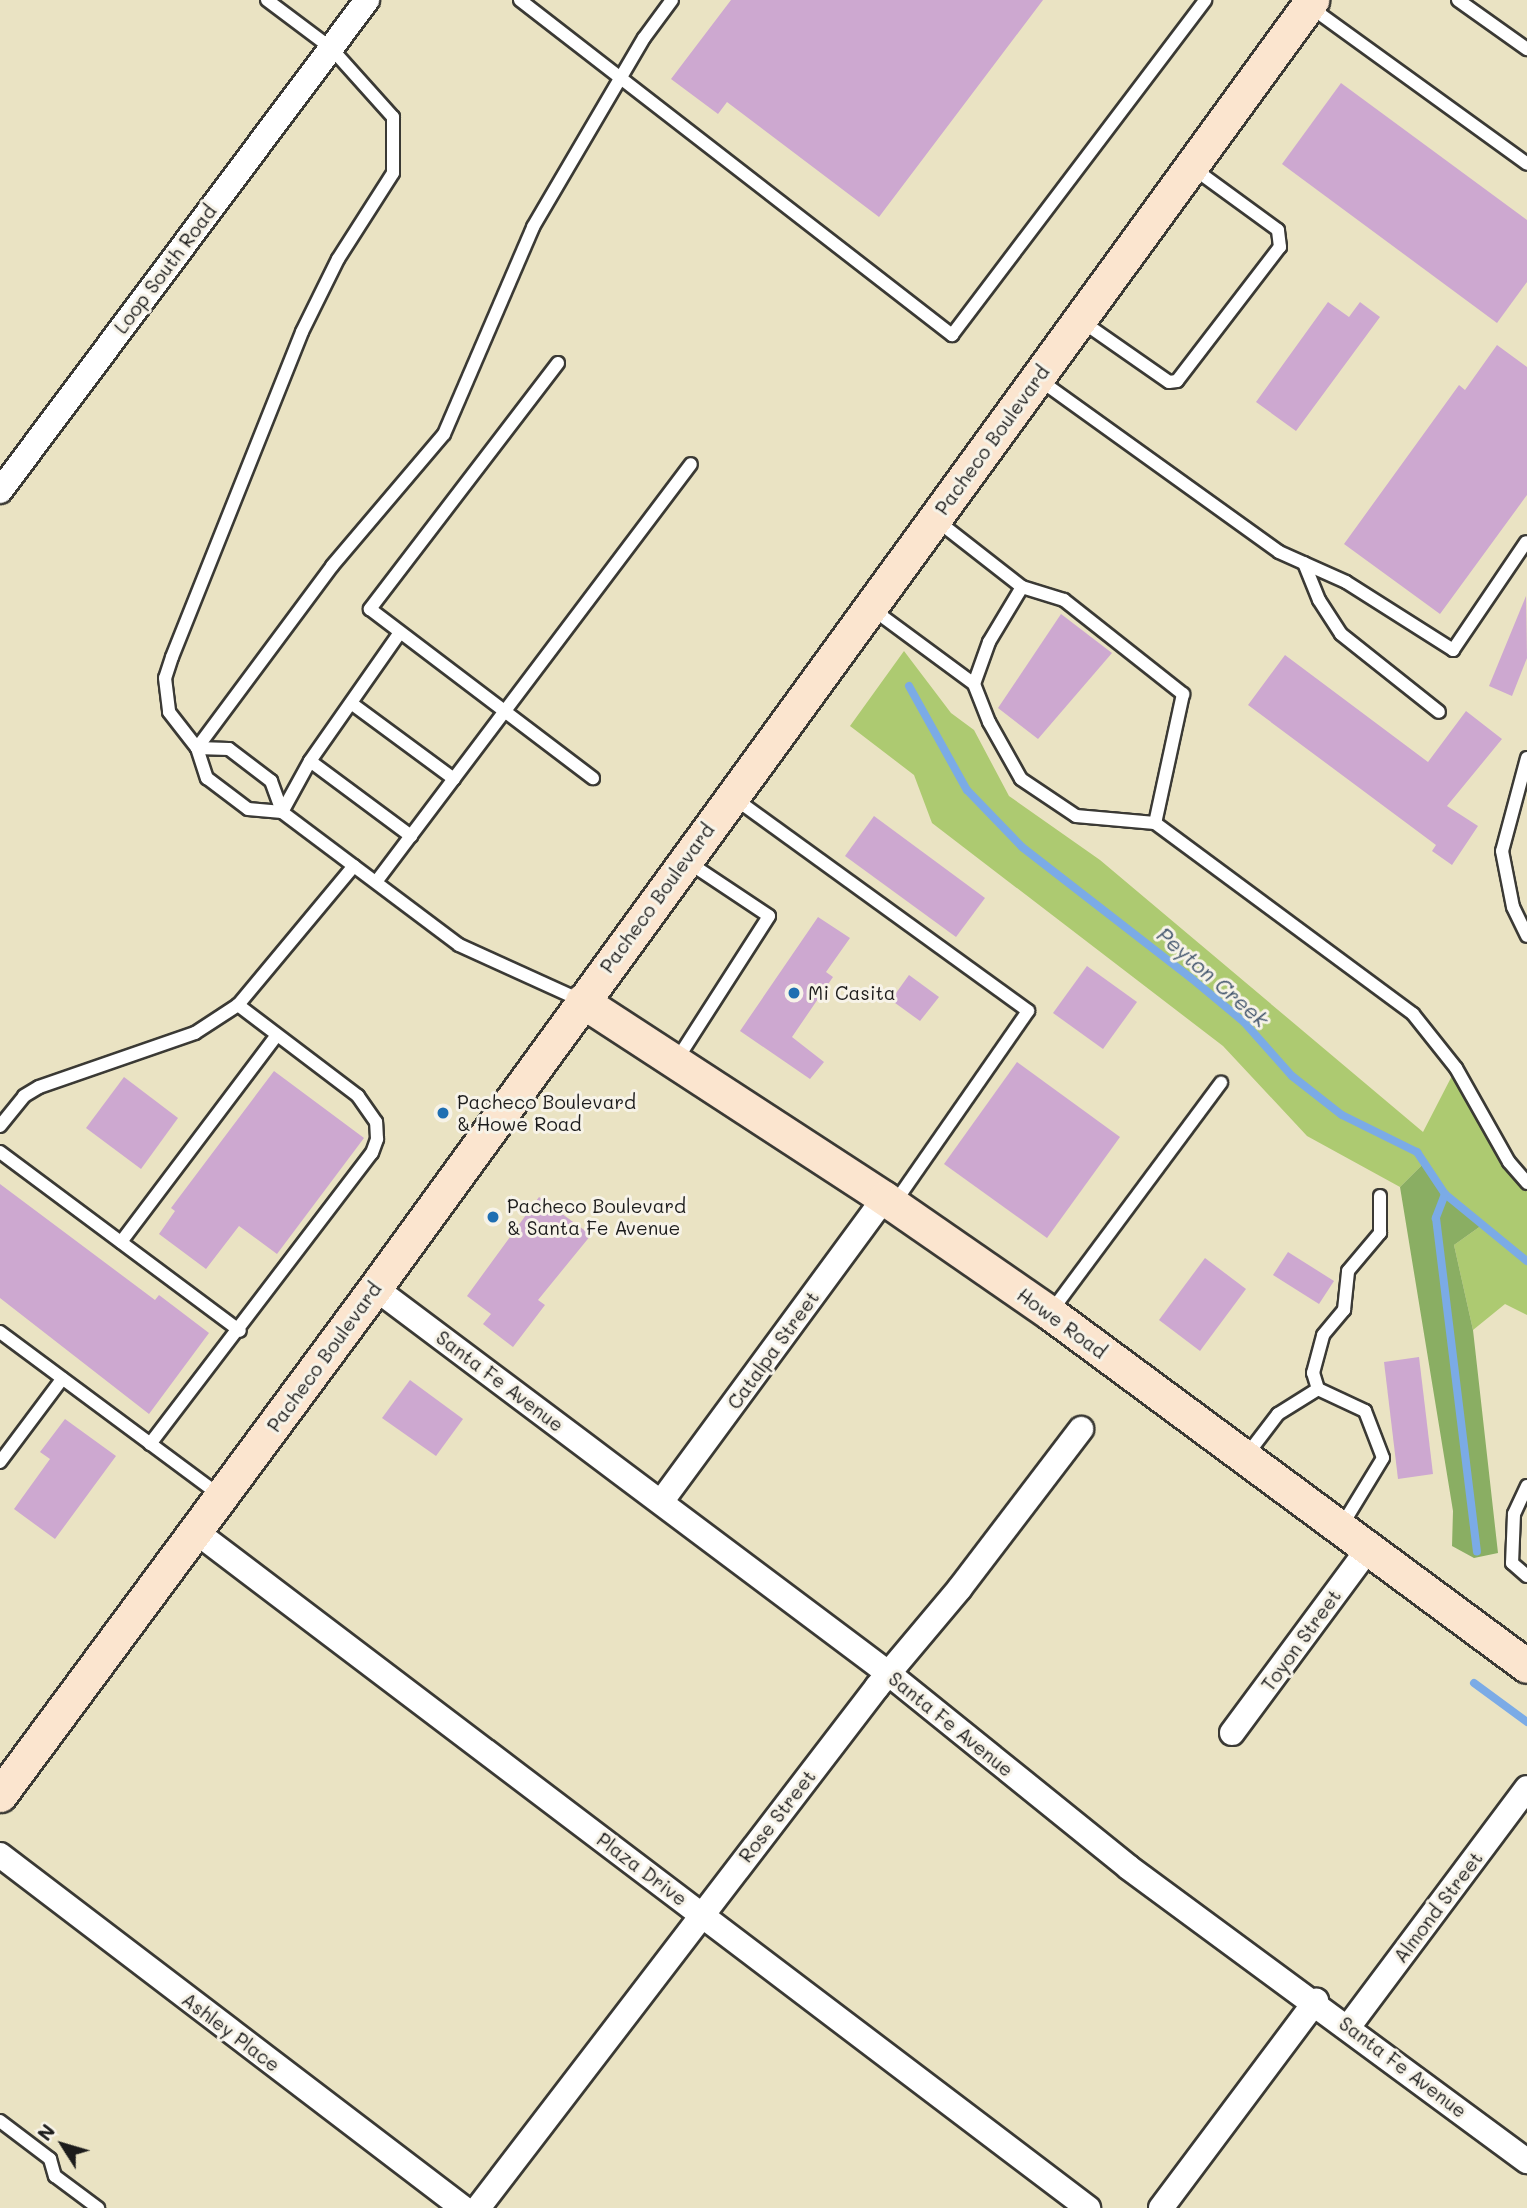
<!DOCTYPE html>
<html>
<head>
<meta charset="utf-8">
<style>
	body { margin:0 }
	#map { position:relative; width:1527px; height:2208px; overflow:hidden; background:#eae3c3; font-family:Mali,sans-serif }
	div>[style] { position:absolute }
	.green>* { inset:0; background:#adca71 }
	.forest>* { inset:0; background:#8aae63 }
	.stream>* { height:8px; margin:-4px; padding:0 4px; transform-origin:4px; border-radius:4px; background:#7babe6 }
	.building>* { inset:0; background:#cda8d0 }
	.roads { filter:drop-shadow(2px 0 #3b3a35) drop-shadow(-2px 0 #3b3a35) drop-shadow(0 2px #3b3a35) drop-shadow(0 -2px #3b3a35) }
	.lane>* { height:12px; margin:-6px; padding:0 6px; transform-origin:6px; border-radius:6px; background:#fff }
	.street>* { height:24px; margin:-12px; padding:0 12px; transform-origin:12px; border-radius:12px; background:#fff }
	.secondary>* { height:33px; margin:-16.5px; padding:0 16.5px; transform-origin:16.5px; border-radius:16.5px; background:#fbe5cf }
	.dots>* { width:19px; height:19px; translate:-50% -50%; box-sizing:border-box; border:4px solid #f7f3e8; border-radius:50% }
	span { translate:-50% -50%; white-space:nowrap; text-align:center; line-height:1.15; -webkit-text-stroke:6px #f7f3e8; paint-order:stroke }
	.street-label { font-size:19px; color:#1c1c1c }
	.poi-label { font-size:19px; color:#1c1c1c }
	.left { translate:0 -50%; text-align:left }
	.water-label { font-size:21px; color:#42556d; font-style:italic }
	.north { position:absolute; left:28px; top:2110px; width:70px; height:70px; -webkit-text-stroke:5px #f7f3e8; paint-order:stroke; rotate:307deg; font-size:19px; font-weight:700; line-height:28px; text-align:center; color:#1c1c1c }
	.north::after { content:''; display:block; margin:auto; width:24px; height:32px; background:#1c1c1c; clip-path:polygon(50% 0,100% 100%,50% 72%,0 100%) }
</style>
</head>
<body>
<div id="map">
	<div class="green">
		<i style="clip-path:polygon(904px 651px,951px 713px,974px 730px,1009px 796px,1100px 860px,1423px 1132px,1456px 1068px,1527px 1183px,1527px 1315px,1505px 1304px,1473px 1330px,1454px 1245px,1485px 1223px,1445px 1194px,1424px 1163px,1400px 1187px,1307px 1136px,1223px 1046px,932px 823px,914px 775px,850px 726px)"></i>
	</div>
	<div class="forest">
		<i style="clip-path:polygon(1424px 1163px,1445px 1194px,1485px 1223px,1454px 1245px,1473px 1330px,1498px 1553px,1474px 1558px,1452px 1546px,1453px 1511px,1400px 1187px)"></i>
	</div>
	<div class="stream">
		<i style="left:909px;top:686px;width:119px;rotate:60.9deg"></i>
		<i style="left:967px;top:790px;width:79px;rotate:46deg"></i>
		<i style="left:1022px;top:847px;width:214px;rotate:37.8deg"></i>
		<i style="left:1191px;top:978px;width:69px;rotate:39.7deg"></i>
		<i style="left:1244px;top:1022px;width:72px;rotate:48.4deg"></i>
		<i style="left:1292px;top:1076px;width:63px;rotate:38deg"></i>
		<i style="left:1342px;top:1115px;width:84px;rotate:26.3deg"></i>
		<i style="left:1417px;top:1152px;width:50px;rotate:56.3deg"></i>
		<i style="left:1445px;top:1194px;width:106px;rotate:39.3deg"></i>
		<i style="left:1445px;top:1194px;width:26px;rotate:111deg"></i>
		<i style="left:1436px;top:1218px;width:336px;rotate:83deg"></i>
		<i style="left:1474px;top:1683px;width:66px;rotate:36.3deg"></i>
	</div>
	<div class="building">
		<i style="clip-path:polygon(731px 0,1043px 0,879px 217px,727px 102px,718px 114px,671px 79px)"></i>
		<i style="clip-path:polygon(1341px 83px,1527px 220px,1527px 282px,1497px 323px,1282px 164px)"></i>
		<i style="clip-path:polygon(1328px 302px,1349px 317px,1360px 302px,1380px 317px,1296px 431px,1256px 402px)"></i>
		<i style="clip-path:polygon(1497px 345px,1527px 367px,1527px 495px,1440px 614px,1344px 544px,1459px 385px,1465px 390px)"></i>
		<i style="clip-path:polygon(1526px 596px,1527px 658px,1512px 696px,1489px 686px)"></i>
		<i style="clip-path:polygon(1061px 614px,1112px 653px,1038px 739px,998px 708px)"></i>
		<i style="clip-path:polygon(1285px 655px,1428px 762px,1466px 711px,1502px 739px,1447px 806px,1478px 826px,1452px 865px,1432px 851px,1436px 845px,1248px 705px)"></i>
		<i style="clip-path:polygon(874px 816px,985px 898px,956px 937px,845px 856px)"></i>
		<i style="clip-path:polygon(818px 917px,850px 938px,826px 972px,833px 977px,792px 1037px,824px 1062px,810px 1079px,740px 1031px)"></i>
		<i style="clip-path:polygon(1087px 966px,1137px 1002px,1103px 1049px,1053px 1013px)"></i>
		<i style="clip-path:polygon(909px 975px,939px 997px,920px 1021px,891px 1000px)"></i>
		<i style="clip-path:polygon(1017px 1062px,1120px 1137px,1047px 1238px,944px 1164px)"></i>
		<i style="clip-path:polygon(274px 1071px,364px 1138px,277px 1254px,239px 1226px,206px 1269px,159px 1234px,175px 1211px,171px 1208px)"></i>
		<i style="clip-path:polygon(124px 1077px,178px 1118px,141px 1169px,86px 1128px)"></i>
		<i style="clip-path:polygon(0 1184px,155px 1300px,159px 1295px,209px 1333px,149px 1414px,0 1298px)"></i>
		<i style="clip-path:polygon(539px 1197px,591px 1235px,538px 1300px,545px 1305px,513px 1347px,483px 1324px,491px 1314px,467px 1296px)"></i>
		<i style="clip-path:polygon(1288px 1252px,1334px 1281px,1319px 1304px,1273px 1275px)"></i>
		<i style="clip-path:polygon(1205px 1258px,1246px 1289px,1200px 1351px,1159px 1320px)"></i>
		<i style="clip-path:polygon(1419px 1357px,1433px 1474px,1398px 1479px,1384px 1362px)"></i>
		<i style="clip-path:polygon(410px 1380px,463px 1419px,436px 1456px,382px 1418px)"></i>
		<i style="clip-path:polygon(65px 1419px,116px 1456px,55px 1539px,14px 1509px,50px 1459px,40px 1452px)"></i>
	</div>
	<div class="roads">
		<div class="lane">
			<i style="left:267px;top:0;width:80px;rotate:36.9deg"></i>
			<i style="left:331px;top:48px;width:93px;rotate:48.1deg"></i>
			<i style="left:393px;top:117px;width:56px;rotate:90deg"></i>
			<i style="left:393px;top:173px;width:102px;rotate:122.6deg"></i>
			<i style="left:338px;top:259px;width:81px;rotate:116.3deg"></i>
			<i style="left:302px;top:332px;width:350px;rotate:111.8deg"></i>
			<i style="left:172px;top:657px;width:22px;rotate:108deg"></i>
			<i style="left:165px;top:678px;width:34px;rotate:83deg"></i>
			<i style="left:169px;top:712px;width:46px;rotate:52.1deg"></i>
			<i style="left:197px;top:748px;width:32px;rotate:72deg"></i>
			<i style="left:207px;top:778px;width:51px;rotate:37.1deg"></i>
			<i style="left:248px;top:809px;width:34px;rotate:5deg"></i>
			<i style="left:282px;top:812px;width:221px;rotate:36.9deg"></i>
			<i style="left:459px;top:945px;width:133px;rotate:24.4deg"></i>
			<i style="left:520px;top:0;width:547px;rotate:37.79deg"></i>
			<i style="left:952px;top:335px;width:420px;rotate:-52.9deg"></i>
			<i style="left:1458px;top:0;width:85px;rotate:35.4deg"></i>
			<i style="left:1309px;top:6px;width:269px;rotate:35.9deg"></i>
			<i style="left:1080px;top:320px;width:108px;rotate:34.9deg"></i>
			<i style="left:1169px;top:382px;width:8px;rotate:-7deg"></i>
			<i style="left:1177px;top:381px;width:169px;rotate:-52.5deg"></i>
			<i style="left:1280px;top:247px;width:17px;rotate:-97deg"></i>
			<i style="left:1278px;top:230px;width:105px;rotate:-143.9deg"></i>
			<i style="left:558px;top:363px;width:310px;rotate:127.4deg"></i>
			<i style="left:370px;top:609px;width:280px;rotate:37.2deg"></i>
			<i style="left:1037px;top:378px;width:298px;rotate:35.7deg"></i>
			<i style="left:1279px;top:552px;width:73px;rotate:24.1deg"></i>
			<i style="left:1346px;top:582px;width:127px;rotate:32.4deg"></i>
			<i style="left:1453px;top:650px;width:130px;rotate:-55.9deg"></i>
			<i style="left:935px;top:519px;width:110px;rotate:38deg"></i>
			<i style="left:1022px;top:587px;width:44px;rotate:17.2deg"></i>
			<i style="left:1064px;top:600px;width:152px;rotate:38.3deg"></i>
			<i style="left:1183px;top:694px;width:132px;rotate:102.2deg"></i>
			<i style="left:1304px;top:563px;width:40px;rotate:68deg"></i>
			<i style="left:1319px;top:600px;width:40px;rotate:57.1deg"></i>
			<i style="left:1341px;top:634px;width:125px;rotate:38.5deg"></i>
			<i style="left:871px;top:608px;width:128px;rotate:36.4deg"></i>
			<i style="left:974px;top:684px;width:41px;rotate:68.5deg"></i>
			<i style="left:989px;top:722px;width:65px;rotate:60.7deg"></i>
			<i style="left:1021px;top:779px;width:66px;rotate:33.9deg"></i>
			<i style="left:1076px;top:816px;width:79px;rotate:5.1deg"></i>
			<i style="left:1155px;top:823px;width:321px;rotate:36.5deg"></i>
			<i style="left:1413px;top:1014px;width:69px;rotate:51.5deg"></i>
			<i style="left:1456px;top:1068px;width:108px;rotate:60.6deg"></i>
			<i style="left:1509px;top:1162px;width:28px;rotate:49deg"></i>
			<i style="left:974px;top:684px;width:45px;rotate:-70.3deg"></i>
			<i style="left:989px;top:642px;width:64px;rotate:-59deg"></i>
			<i style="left:351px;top:703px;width:128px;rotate:36.4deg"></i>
			<i style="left:197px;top:748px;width:227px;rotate:-53.4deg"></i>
			<i style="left:332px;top:566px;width:173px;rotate:-49.7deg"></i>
			<i style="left:444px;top:434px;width:225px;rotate:-66.7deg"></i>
			<i style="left:533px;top:227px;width:219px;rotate:-59.6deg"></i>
			<i style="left:644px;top:38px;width:47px;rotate:-53.6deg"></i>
			<i style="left:197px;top:748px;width:32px;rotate:2deg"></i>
			<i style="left:229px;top:749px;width:53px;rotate:37.3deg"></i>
			<i style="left:271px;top:781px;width:33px;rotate:70deg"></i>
			<i style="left:1527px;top:758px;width:96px;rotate:105deg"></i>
			<i style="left:1502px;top:851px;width:57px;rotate:78.9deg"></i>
			<i style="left:1513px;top:907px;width:32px;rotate:64deg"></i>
			<i style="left:310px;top:761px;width:126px;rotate:36.6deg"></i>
			<i style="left:734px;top:798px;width:363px;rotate:35.9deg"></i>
			<i style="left:1028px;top:1011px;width:235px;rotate:124.8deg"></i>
			<i style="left:282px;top:812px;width:58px;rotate:-61.2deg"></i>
			<i style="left:310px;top:761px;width:155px;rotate:-55deg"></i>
			<i style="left:376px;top:882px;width:523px;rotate:-53deg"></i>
			<i style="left:676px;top:1061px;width:172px;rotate:-57.3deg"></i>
			<i style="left:769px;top:916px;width:97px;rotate:-146.3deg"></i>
			<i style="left:0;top:1126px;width:38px;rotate:-51deg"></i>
			<i style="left:24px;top:1096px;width:17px;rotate:-31deg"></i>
			<i style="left:39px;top:1087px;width:165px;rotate:-19.1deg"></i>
			<i style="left:195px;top:1033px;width:51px;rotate:-33.1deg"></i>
			<i style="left:238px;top:1005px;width:181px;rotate:-50.2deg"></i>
			<i style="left:0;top:1152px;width:299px;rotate:36.7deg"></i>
			<i style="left:121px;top:1242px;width:259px;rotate:-53deg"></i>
			<i style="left:1050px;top:1313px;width:287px;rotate:-53.4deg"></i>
			<i style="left:0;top:1332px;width:275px;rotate:36.6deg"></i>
			<i style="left:1318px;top:1389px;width:17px;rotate:-107deg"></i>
			<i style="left:1313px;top:1373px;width:39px;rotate:-75deg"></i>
			<i style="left:1323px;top:1335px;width:33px;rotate:-50deg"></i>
			<i style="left:1344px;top:1310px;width:39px;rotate:-84deg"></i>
			<i style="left:1348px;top:1271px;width:50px;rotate:-49.9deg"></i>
			<i style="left:1380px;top:1233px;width:37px;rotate:-90deg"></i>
			<i style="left:150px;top:1444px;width:366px;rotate:-52.7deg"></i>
			<i style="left:372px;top:1153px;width:15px;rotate:-70deg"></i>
			<i style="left:377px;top:1139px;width:17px;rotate:-93deg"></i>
			<i style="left:376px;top:1122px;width:32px;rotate:-125deg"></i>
			<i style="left:358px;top:1096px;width:151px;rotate:-142.8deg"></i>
			<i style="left:1246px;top:1456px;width:53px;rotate:-52.7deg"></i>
			<i style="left:1278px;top:1414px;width:47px;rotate:-32deg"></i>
			<i style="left:1318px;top:1389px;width:52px;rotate:25.1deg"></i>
			<i style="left:1365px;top:1411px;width:50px;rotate:69deg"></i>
			<i style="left:1383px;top:1458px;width:81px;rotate:121.3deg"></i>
			<i style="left:0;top:1462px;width:104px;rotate:-53.2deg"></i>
			<i style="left:1527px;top:1486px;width:31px;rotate:115deg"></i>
			<i style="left:1514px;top:1514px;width:49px;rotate:92.3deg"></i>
			<i style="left:1512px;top:1563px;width:20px;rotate:41deg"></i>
			<i style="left:0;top:2121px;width:63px;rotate:37.2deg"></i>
			<i style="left:50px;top:2159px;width:18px;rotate:74deg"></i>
			<i style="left:55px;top:2176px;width:54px;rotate:36.7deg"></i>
		</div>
		<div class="street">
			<i style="left:0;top:491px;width:613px;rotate:-53.22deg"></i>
			<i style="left:375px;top:1288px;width:641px;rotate:36.89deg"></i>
			<i style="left:888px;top:1673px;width:309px;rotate:38.9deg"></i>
			<i style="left:1128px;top:1867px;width:496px;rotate:36.4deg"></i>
			<i style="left:661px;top:1502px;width:377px;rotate:-53.7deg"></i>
			<i style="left:195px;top:1531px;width:1121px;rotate:37.17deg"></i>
			<i style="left:1232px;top:1733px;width:230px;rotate:-53.5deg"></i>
			<i style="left:0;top:1855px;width:582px;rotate:37.32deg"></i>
			<i style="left:1349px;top:2026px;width:297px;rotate:-53.2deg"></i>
			<i style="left:478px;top:2208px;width:656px;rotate:-52.55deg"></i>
			<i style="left:877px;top:1687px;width:129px;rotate:-50deg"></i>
			<i style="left:960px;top:1588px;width:200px;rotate:-52.7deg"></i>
			<i style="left:1161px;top:2208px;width:259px;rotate:-53.2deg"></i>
		</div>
		<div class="secondary">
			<i style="left:582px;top:1001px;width:361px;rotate:33.1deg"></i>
			<i style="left:884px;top:1198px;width:202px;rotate:34.7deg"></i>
			<i style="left:1050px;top:1313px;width:593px;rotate:36.5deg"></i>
			<i style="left:0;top:1795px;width:631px;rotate:-53.51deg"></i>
			<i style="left:375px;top:1288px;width:1593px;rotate:-53.96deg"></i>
		</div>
	</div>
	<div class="dots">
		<i style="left:794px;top:993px;background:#1f6fb2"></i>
		<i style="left:443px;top:1113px;background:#1f6fb2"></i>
		<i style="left:493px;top:1217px;background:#1f6fb2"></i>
	</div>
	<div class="street-label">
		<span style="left:165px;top:269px;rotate:-53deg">Loop South Road</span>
		<span style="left:992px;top:440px;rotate:-54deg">Pacheco Boulevard</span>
		<span style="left:657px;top:898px;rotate:-54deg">Pacheco Boulevard</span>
		<span style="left:1062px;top:1323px;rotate:36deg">Howe Road</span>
		<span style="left:773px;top:1350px;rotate:-54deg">Catalpa Street</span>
		<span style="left:324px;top:1357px;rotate:-54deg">Pacheco Boulevard</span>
		<span style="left:500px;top:1381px;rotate:37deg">Santa Fe Avenue</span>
		<span style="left:1301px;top:1640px;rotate:-54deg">Toyon Street</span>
		<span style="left:951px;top:1724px;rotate:39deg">Santa Fe Avenue</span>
		<span style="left:777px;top:1816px;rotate:-52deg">Rose Street</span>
		<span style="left:642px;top:1869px;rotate:37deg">Plaza Drive</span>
		<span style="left:1438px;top:1907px;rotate:-53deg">Almond Street</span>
		<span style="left:231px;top:2032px;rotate:37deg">Ashley Place</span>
		<span style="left:1403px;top:2067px;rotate:37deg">Santa Fe Avenue</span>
	</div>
	<div class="poi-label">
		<span class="left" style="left:808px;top:993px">Mi Casita</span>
		<span class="left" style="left:457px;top:1113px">Pacheco Boulevard<br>&amp; Howe Road</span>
		<span class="left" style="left:507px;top:1217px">Pacheco Boulevard<br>&amp; Santa Fe Avenue</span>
	</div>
	<div class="water-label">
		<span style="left:1213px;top:977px;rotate:41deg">Peyton Creek</span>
	</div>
	<div class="north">N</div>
</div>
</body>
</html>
